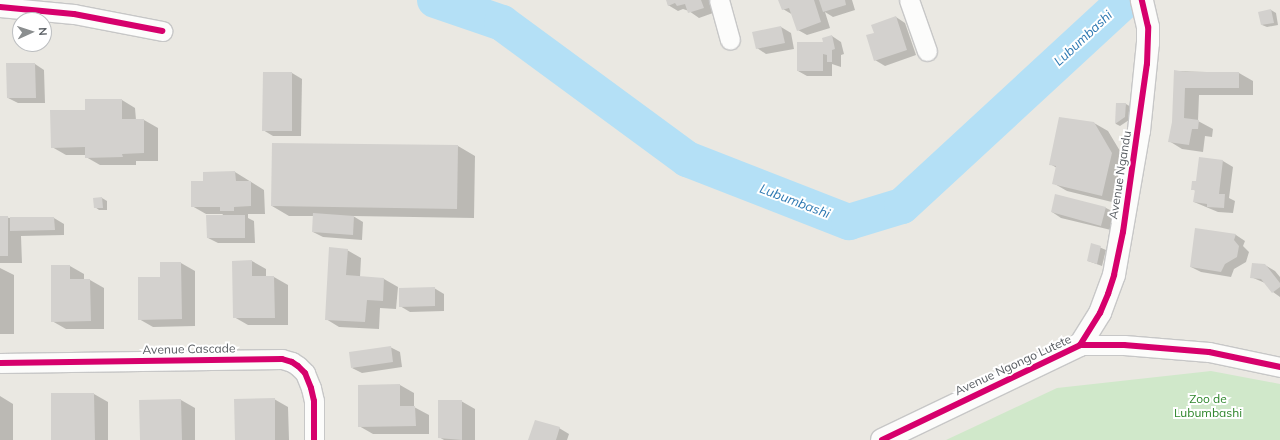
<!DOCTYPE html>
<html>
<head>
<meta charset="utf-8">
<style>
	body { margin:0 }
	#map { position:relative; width:1280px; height:440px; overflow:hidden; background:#eae8e2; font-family:Mulish,sans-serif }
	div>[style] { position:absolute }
	.green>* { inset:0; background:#d0e8ca }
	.shadow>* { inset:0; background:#0003 }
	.river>* { height:36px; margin:-18px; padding:0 18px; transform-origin:18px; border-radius:18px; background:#b4e0f6 }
	.building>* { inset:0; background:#d3d1ce }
	.roads { filter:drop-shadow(1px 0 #c7c7c7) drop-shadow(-1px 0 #c7c7c7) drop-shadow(0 1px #c7c7c7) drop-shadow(0 -1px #c7c7c7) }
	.street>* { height:19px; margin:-9.5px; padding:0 9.5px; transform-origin:9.5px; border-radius:9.5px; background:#fcfcfb }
	.secondary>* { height:22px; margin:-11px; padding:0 11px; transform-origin:11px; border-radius:11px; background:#fcfcfb }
	.cycleway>* { height:6px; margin:-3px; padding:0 3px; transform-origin:3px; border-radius:3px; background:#d6006c }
	span { translate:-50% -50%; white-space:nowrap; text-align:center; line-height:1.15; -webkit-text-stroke:4px #fff; paint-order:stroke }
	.street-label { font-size:12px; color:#585d62 }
	.park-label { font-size:12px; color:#2e862b }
	.water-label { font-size:13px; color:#2e79b2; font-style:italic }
	.north { position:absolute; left:12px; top:12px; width:40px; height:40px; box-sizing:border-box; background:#fff; border:1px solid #bcbec0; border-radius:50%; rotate:87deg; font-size:11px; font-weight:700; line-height:16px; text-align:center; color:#585d62 }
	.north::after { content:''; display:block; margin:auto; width:14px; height:18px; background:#8b8e8f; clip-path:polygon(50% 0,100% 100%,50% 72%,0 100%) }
</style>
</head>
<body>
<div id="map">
	<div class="green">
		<i style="clip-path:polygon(1211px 371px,1280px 384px,1280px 440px,946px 440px,1057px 388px)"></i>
	</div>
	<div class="shadow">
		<i style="clip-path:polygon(667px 0,717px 0,718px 1px,710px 4px,713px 13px,699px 18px,689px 11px,683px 9px,678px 11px,668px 5px)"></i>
		<i style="clip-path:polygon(779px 0,852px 0,855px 10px,833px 17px,825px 12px,830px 28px,807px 35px,798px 30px,793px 15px,783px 9px)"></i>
		<i style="clip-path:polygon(1271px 10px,1276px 13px,1278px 25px,1267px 27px,1262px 25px)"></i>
		<i style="clip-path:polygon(896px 17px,905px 23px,916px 55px,885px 66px,875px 60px,875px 34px)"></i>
		<i style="clip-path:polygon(781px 27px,791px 33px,794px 49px,766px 54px,757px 48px)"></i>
		<i style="clip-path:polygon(832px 36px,841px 42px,844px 54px,841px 55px,841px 67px,832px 64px,832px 76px,807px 76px,798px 71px)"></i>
		<i style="clip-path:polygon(35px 64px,44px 70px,45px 103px,18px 103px,8px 98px)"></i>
		<i style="clip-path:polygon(1175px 71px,1239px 73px,1253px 81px,1253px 95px,1199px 95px,1198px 121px,1213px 129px,1212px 137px,1205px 136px,1203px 152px,1182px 149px,1169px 141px,1173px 122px)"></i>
		<i style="clip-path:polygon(264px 73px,292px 73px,302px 79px,301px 136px,273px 136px,263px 130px)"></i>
		<i style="clip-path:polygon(122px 100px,135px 108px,136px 120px,144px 120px,158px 128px,158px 161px,136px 161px,136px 165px,100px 165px,86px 157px,86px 155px,66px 155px,52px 147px)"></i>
		<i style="clip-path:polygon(1116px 104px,1126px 104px,1131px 107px,1129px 120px,1120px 126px,1116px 124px)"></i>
		<i style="clip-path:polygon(1094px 123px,1108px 131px,1126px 161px,1116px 203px,1067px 191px,1053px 183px,1057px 168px,1050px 164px)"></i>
		<i style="clip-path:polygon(458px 146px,475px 156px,474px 218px,353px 216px,363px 222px,362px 240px,323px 237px,313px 232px,314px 216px,289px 216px,272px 206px)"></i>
		<i style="clip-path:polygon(1200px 158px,1223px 161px,1233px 167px,1229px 198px,1235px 201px,1233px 213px,1218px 212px,1194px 202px,1196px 191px,1192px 189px,1197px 183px)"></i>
		<i style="clip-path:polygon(235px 172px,264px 190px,265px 214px,248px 214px,248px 218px,254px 221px,255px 243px,218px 243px,208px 238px,223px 214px,206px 214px,192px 206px,204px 182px,204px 173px)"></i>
		<i style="clip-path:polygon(1056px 195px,1106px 208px,1116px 213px,1111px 230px,1061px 218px,1052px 212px)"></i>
		<i style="clip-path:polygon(102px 198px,107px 201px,107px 210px,99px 210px,95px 207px,94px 199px)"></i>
		<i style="clip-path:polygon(0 217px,11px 218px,54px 218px,64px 224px,64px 235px,21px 236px,22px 263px,0 263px)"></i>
		<i style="clip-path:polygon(1196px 229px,1236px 235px,1245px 241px,1243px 246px,1249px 252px,1246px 262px,1234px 269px,1231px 277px,1201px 272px,1191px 267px)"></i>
		<i style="clip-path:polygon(1092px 244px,1106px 250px,1102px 266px,1088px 261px)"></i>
		<i style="clip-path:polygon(347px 250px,361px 258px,360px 277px,384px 279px,398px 287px,396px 309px,380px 308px,379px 329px,339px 327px,326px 319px)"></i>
		<i style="clip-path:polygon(252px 261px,266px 269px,266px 277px,274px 277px,288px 285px,288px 325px,248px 325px,234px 317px)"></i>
		<i style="clip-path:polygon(181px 263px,195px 271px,195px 326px,153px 327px,139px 319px,161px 278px)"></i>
		<i style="clip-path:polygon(1265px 265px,1275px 271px,1280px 277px,1280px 297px,1273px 292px,1265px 283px,1251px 277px)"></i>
		<i style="clip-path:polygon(52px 266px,70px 266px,84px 274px,84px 280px,90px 280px,104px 288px,104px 329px,66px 329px,52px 321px)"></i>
		<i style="clip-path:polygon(0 268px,14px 275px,14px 334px,0 334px)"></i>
		<i style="clip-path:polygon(434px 288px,444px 294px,444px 311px,410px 312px,400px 306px)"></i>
		<i style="clip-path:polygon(390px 347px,400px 352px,402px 367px,362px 373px,352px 368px)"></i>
		<i style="clip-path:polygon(400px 385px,414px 393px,414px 407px,429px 415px,429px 434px,373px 434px,359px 426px)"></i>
		<i style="clip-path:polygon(52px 394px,94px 394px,108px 402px,108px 440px,52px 440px)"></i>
		<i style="clip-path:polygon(0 396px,13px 404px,13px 440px,0 440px)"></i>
		<i style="clip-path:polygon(274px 399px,288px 407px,289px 440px,236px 440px)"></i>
		<i style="clip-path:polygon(181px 400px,195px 408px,195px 440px,141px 440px,140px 401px)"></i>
		<i style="clip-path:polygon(461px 401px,475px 409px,475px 440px,444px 440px,439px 437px)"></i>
		<i style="clip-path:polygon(559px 428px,569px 434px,567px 440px,529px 440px)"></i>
	</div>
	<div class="river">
		<i style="left:435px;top:0;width:71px;rotate:18.9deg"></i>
		<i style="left:502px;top:23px;width:230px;rotate:36.3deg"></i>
		<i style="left:687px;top:159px;width:174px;rotate:21.3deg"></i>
		<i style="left:849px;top:222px;width:55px;rotate:-16.8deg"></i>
		<i style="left:902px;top:206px;width:304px;rotate:-42.7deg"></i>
	</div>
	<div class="building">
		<i style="clip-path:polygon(666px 0,701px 0,704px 8px,688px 13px,685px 4px,677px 6px,675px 3px,668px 6px)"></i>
		<i style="clip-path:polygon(778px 0,814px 0,821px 22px,797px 31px,789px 8px,782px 10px)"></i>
		<i style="clip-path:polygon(819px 0,845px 0,846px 5px,823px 12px)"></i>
		<i style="clip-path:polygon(1271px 9px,1274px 23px,1261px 25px,1258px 12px)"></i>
		<i style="clip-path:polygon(896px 16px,907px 50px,874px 61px,866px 35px,874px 33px,871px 25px)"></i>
		<i style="clip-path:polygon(781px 26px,785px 43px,756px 49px,752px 32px)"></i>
		<i style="clip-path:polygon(832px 35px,835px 49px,832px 50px,832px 62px,827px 62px,827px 55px,823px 54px,823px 71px,797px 71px,797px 42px,823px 42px,822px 38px)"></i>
		<i style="clip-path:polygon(6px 63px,35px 63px,36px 98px,7px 98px)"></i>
		<i style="clip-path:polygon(1174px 70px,1186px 72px,1239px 72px,1239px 88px,1185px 88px,1184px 118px,1199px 120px,1198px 129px,1192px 129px,1189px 145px,1168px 142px,1172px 122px)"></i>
		<i style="clip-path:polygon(263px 72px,292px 72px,292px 131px,262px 131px)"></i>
		<i style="clip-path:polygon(85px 99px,122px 99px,122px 119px,144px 119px,144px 153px,122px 154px,123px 157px,85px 158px,85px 147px,51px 148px,50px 110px,85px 110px)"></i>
		<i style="clip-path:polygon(1116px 103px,1126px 103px,1125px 117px,1115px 124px)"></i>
		<i style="clip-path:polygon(1059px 117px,1094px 122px,1112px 153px,1102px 196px,1052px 184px,1056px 166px,1049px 165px)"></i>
		<i style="clip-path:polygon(272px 143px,458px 145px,457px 209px,271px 206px)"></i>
		<i style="clip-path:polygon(1199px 157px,1223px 160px,1219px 194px,1225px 194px,1224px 208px,1207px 207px,1207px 204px,1193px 202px,1195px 190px,1191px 190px,1192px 181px,1196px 181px)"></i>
		<i style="clip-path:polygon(235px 171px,236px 181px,251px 181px,251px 206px,234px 207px,234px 211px,220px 211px,220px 207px,191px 207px,191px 181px,203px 181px,203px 172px)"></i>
		<i style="clip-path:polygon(1055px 194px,1106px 207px,1101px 226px,1051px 212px)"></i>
		<i style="clip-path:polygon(102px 197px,103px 208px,94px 208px,93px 198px)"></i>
		<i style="clip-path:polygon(313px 213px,354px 216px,353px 235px,312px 232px)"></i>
		<i style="clip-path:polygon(206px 215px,245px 215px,245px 238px,207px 238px)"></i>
		<i style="clip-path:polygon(0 216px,8px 216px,8px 256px,0 256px)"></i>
		<i style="clip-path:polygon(10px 217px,54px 217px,55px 230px,10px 231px)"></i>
		<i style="clip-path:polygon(1195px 228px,1236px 234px,1234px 240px,1239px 246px,1237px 257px,1225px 264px,1221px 272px,1190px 267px)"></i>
		<i style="clip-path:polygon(1091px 243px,1101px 246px,1097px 264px,1087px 261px)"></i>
		<i style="clip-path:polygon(329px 247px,348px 249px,346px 275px,384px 278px,383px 301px,367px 300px,365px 322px,325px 320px)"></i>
		<i style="clip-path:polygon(252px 260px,252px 276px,274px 276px,275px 318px,233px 318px,232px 261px)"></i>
		<i style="clip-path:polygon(160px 262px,181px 262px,182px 319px,138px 320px,138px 277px,160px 277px)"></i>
		<i style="clip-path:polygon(1252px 263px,1265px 264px,1280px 283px,1280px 287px,1272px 293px,1261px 279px,1250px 278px)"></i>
		<i style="clip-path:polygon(51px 265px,70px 265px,70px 279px,90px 279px,91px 321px,51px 322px)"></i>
		<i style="clip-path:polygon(435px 287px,435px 306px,399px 307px,399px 288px)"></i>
		<i style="clip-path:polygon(391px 346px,393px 362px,351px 368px,349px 352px)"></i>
		<i style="clip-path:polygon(400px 384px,400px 406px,415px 406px,416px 426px,358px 427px,358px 385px)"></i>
		<i style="clip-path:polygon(51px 393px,94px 393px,95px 440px,51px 440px)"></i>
		<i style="clip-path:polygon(275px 398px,275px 440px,235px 440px,234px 399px)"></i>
		<i style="clip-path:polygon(181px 399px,182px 440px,140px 440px,139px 400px)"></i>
		<i style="clip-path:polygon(438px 400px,462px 400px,462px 440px,438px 438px)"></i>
		<i style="clip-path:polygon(535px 420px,560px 427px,556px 440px,528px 440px)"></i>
	</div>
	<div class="roads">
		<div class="street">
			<i style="left:719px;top:0;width:41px;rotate:74.6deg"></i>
			<i style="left:909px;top:0;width:54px;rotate:70.6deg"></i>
			<i style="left:0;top:7px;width:74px;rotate:5.4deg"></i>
			<i style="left:74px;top:14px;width:90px;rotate:10.9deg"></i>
			<i style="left:1080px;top:345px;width:44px"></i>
			<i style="left:1124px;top:345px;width:85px;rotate:4.7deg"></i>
			<i style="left:1209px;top:352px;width:73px;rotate:11.9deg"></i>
			<i style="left:0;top:363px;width:282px;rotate:-0.8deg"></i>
			<i style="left:282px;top:359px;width:10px;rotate:17deg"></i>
			<i style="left:292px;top:362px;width:7px;rotate:34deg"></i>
			<i style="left:298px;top:366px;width:10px;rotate:45deg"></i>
			<i style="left:305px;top:373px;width:16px;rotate:68deg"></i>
			<i style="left:311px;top:388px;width:13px;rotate:77deg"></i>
			<i style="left:314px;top:401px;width:39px;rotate:90deg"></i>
		</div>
		<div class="secondary">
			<i style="left:882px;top:440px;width:220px;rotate:-25.6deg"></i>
			<i style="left:1080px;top:345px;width:38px;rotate:-58deg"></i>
			<i style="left:1100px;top:313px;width:40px;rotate:-69.8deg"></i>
			<i style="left:1114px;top:275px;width:146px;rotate:-80.2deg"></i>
			<i style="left:1139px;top:131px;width:88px;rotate:-84.2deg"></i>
			<i style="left:1148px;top:43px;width:16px;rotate:-90deg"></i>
			<i style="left:1148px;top:27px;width:28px;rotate:-103deg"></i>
		</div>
	</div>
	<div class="cycleway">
		<i style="left:0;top:7px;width:74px;rotate:5.4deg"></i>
		<i style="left:74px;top:14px;width:90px;rotate:10.9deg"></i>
		<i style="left:1080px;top:345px;width:38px;rotate:-58deg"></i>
		<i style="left:1100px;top:313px;width:21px;rotate:-67deg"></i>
		<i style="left:1108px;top:294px;width:20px;rotate:-72deg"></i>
		<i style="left:1114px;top:275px;width:44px;rotate:-78.2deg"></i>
		<i style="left:1123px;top:232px;width:170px;rotate:-81.9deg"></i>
		<i style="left:1147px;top:64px;width:37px;rotate:-88deg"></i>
		<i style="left:1148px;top:27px;width:28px;rotate:-103deg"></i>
		<i style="left:0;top:363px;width:282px;rotate:-0.8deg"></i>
		<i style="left:282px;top:359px;width:10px;rotate:17deg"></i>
		<i style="left:292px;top:362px;width:7px;rotate:34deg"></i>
		<i style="left:298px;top:366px;width:10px;rotate:45deg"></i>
		<i style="left:305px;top:373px;width:16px;rotate:68deg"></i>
		<i style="left:311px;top:388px;width:13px;rotate:77deg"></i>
		<i style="left:314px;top:401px;width:39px;rotate:90deg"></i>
		<i style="left:882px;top:440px;width:220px;rotate:-25.6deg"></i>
		<i style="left:1080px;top:345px;width:44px"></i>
		<i style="left:1124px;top:345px;width:85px;rotate:4.7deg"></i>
		<i style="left:1209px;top:352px;width:73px;rotate:11.9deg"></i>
	</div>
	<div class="street-label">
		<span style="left:1120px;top:175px;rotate:-81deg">Avenue Ngandu</span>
		<span style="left:189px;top:349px;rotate:-1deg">Avenue Cascade</span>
		<span style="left:1013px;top:365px;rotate:-25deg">Avenue Ngongo Lutete</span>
	</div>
	<div class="park-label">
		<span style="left:1208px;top:406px">Zoo de<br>Lubumbashi</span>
	</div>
	<div class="water-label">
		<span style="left:1083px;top:38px;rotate:-43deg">Lubumbashi</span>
		<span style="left:795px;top:201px;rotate:21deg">Lubumbashi</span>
	</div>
	<div class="north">N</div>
</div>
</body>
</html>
